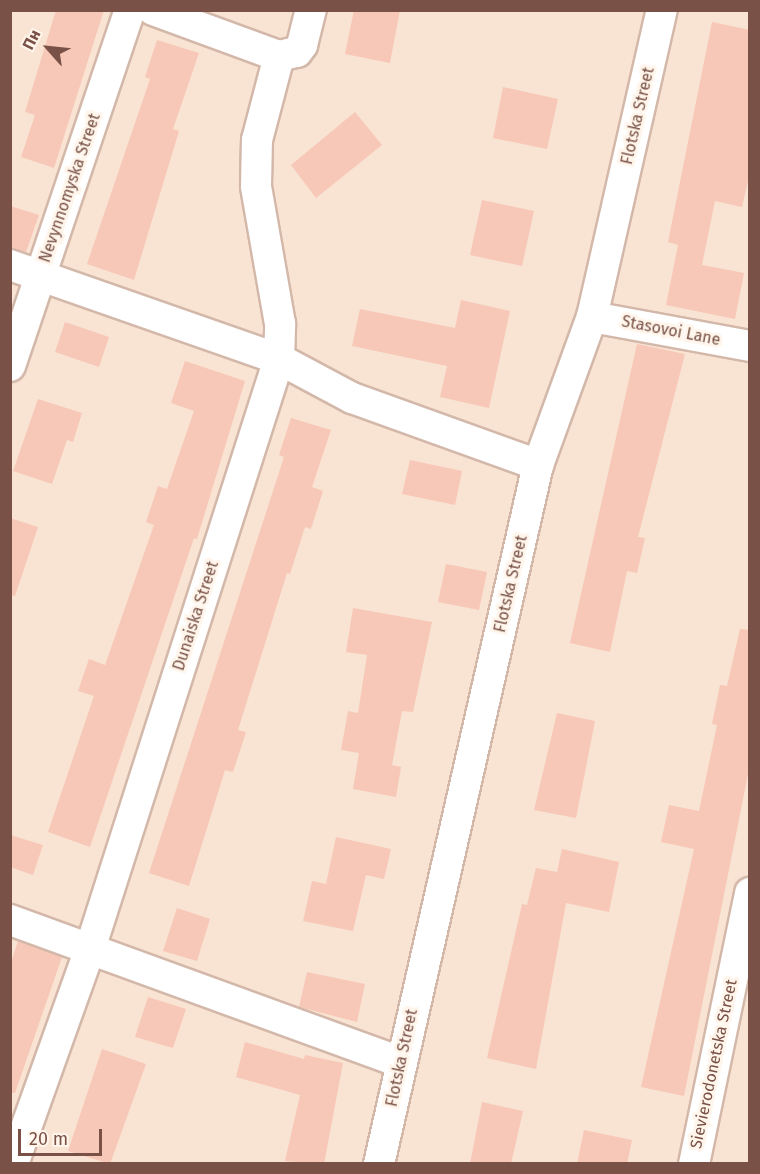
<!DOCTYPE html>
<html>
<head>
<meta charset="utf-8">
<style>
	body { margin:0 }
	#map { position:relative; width:760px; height:1174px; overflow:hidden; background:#fef0e3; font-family:"Fira Sans",sans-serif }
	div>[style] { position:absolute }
	.residential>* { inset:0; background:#f9e3d3 }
	.building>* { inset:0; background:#f7c8b7 }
	.roads { filter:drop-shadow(2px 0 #d3b8aa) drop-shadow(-2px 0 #d3b8aa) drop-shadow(0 2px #d3b8aa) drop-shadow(0 -2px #d3b8aa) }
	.minor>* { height:30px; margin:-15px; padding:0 15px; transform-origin:15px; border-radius:15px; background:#fff }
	span { translate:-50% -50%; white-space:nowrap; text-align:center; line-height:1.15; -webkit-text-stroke:6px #fff5eb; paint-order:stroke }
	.street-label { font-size:16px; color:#795146 }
	.frame { position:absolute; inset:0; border:12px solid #795146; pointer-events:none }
	.north { position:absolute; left:18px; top:18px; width:60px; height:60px; -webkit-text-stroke:4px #fff5eb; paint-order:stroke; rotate:297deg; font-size:16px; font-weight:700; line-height:24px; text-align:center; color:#795146 }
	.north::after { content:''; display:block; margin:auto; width:21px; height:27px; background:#795146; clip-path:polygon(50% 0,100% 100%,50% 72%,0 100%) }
	.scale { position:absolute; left:18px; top:1129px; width:84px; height:27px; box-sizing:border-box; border:3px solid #795146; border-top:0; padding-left:8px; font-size:18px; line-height:21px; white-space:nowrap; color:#795146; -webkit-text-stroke:4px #fff5eb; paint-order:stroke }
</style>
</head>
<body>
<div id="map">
	<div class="residential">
		<i style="clip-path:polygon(10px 11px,749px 11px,749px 1163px,11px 1163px)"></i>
	</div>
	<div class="building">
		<i style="clip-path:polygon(56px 10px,104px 10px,54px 168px,21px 157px,35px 115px,25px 112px)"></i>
		<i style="clip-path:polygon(354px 10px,400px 10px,390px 63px,345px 54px)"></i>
		<i style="clip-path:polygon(712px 22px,750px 30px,750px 172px,742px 207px,715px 201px,702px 265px,744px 273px,735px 319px,666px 305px,678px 245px,668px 242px)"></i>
		<i style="clip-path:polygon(157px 40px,199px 53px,173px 129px,179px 131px,134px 280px,87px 264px,150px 79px,145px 77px)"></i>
		<i style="clip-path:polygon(503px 87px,558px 99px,547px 149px,493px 138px)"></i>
		<i style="clip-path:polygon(355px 112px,382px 145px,316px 198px,291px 165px)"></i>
		<i style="clip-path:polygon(482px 200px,534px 211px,522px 266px,470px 255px)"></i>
		<i style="clip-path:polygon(10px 206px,39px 215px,26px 252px,10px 248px)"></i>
		<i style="clip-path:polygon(461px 300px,510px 311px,489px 408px,440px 397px,447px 366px,352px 346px,360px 309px,455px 328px)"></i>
		<i style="clip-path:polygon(65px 322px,109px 337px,99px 367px,55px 352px)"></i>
		<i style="clip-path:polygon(637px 344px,685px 354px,638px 537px,645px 538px,637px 573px,627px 571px,610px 652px,570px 643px)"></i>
		<i style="clip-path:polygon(185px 361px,245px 381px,197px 539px,194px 538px,90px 847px,48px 832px,94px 696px,78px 691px,89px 659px,105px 665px,154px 525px,146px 522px,158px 486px,167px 489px,194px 411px,171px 403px)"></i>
		<i style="clip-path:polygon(38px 399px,82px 413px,73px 442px,67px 440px,52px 484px,13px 471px)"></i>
		<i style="clip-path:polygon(291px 418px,331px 430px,312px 487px,323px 491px,311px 529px,305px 527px,290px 574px,287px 573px,238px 730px,246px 732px,233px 772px,225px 770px,189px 886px,149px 873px,284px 457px,279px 455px)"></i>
		<i style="clip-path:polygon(410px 460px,462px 471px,455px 505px,402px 494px)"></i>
		<i style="clip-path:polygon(10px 518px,38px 527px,15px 596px,10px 595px)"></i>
		<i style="clip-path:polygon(446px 564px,487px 572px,479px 610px,438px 602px)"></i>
		<i style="clip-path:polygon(353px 608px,432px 622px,413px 712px,402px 711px,392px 765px,401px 767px,396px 797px,353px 789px,359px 753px,341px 750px,348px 711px,358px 713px,367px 655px,346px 652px)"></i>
		<i style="clip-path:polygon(740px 629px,750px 630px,750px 764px,684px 1096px,641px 1087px,694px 849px,661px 842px,669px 805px,699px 811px,717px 725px,712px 724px,720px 685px,727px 686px)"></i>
		<i style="clip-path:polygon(557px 713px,595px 721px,576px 818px,534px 810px)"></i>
		<i style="clip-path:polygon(10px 835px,43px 845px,33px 875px,10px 867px)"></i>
		<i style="clip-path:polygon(336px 837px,391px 849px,384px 879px,366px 875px,353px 931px,303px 921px,312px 881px,326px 884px)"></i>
		<i style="clip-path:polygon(562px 849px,619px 862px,609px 912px,566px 903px,536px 1069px,487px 1058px,522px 904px,527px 905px,536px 868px,557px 872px)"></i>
		<i style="clip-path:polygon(177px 908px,210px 919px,197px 961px,163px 951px)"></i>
		<i style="clip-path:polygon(18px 941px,62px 957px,15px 1093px,10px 1093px,10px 966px)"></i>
		<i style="clip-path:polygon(307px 972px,365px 984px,357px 1022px,299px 1007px)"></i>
		<i style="clip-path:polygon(148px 997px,186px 1009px,173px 1048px,135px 1037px)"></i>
		<i style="clip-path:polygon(245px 1042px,304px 1059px,305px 1055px,343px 1063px,324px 1164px,285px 1161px,300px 1095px,236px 1077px)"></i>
		<i style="clip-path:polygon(102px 1049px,146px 1064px,110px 1164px,68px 1151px)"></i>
		<i style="clip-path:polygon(482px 1102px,523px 1111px,511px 1164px,470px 1164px)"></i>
		<i style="clip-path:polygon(584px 1130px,632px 1140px,627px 1164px,577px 1164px)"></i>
	</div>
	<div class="roads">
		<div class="minor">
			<i style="left:153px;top:10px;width:134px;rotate:20.1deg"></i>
			<i style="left:279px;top:56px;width:18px;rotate:-13deg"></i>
			<i style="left:297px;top:52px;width:9px;rotate:-54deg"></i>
			<i style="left:302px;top:45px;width:36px;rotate:-76deg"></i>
			<i style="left:10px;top:265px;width:285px;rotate:19.3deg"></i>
			<i style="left:279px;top:359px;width:83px;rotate:28.1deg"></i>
			<i style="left:352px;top:398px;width:198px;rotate:19.8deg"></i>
			<i style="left:592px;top:317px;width:161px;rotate:10.4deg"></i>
			<i style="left:10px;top:366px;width:376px;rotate:-71.4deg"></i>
			<i style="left:10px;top:920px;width:415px;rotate:20deg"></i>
			<i style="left:13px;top:1164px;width:228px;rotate:-70.3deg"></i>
			<i style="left:90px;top:949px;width:620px;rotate:-72.24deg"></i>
			<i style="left:279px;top:359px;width:35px;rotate:-88deg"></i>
			<i style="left:280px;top:324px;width:140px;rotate:-99.9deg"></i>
			<i style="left:256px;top:186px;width:46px;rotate:-88.8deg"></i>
			<i style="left:257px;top:140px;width:87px;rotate:-75.3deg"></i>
			<i style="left:379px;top:1164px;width:717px;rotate:-77.19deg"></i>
			<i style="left:538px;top:465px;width:158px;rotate:-70deg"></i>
			<i style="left:592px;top:317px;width:315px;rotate:-77.2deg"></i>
			<i style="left:694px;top:1164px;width:277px;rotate:-78.3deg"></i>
		</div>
	</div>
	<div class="street-label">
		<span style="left:638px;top:116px;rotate:-77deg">Flotska Street</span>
		<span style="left:70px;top:188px;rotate:-71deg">Nevynnomyska Street</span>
		<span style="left:671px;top:331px;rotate:11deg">Stasovoi Lane</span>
		<span style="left:511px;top:584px;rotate:-77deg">Flotska Street</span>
		<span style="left:196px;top:616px;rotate:-72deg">Dunaiska Street</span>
		<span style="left:402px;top:1058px;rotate:-78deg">Flotska Street</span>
		<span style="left:714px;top:1064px;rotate:-78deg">Sievierodonetska Street</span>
	</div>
	<div class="frame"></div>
	<div class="north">Пн</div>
	<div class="scale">20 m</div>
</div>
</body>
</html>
